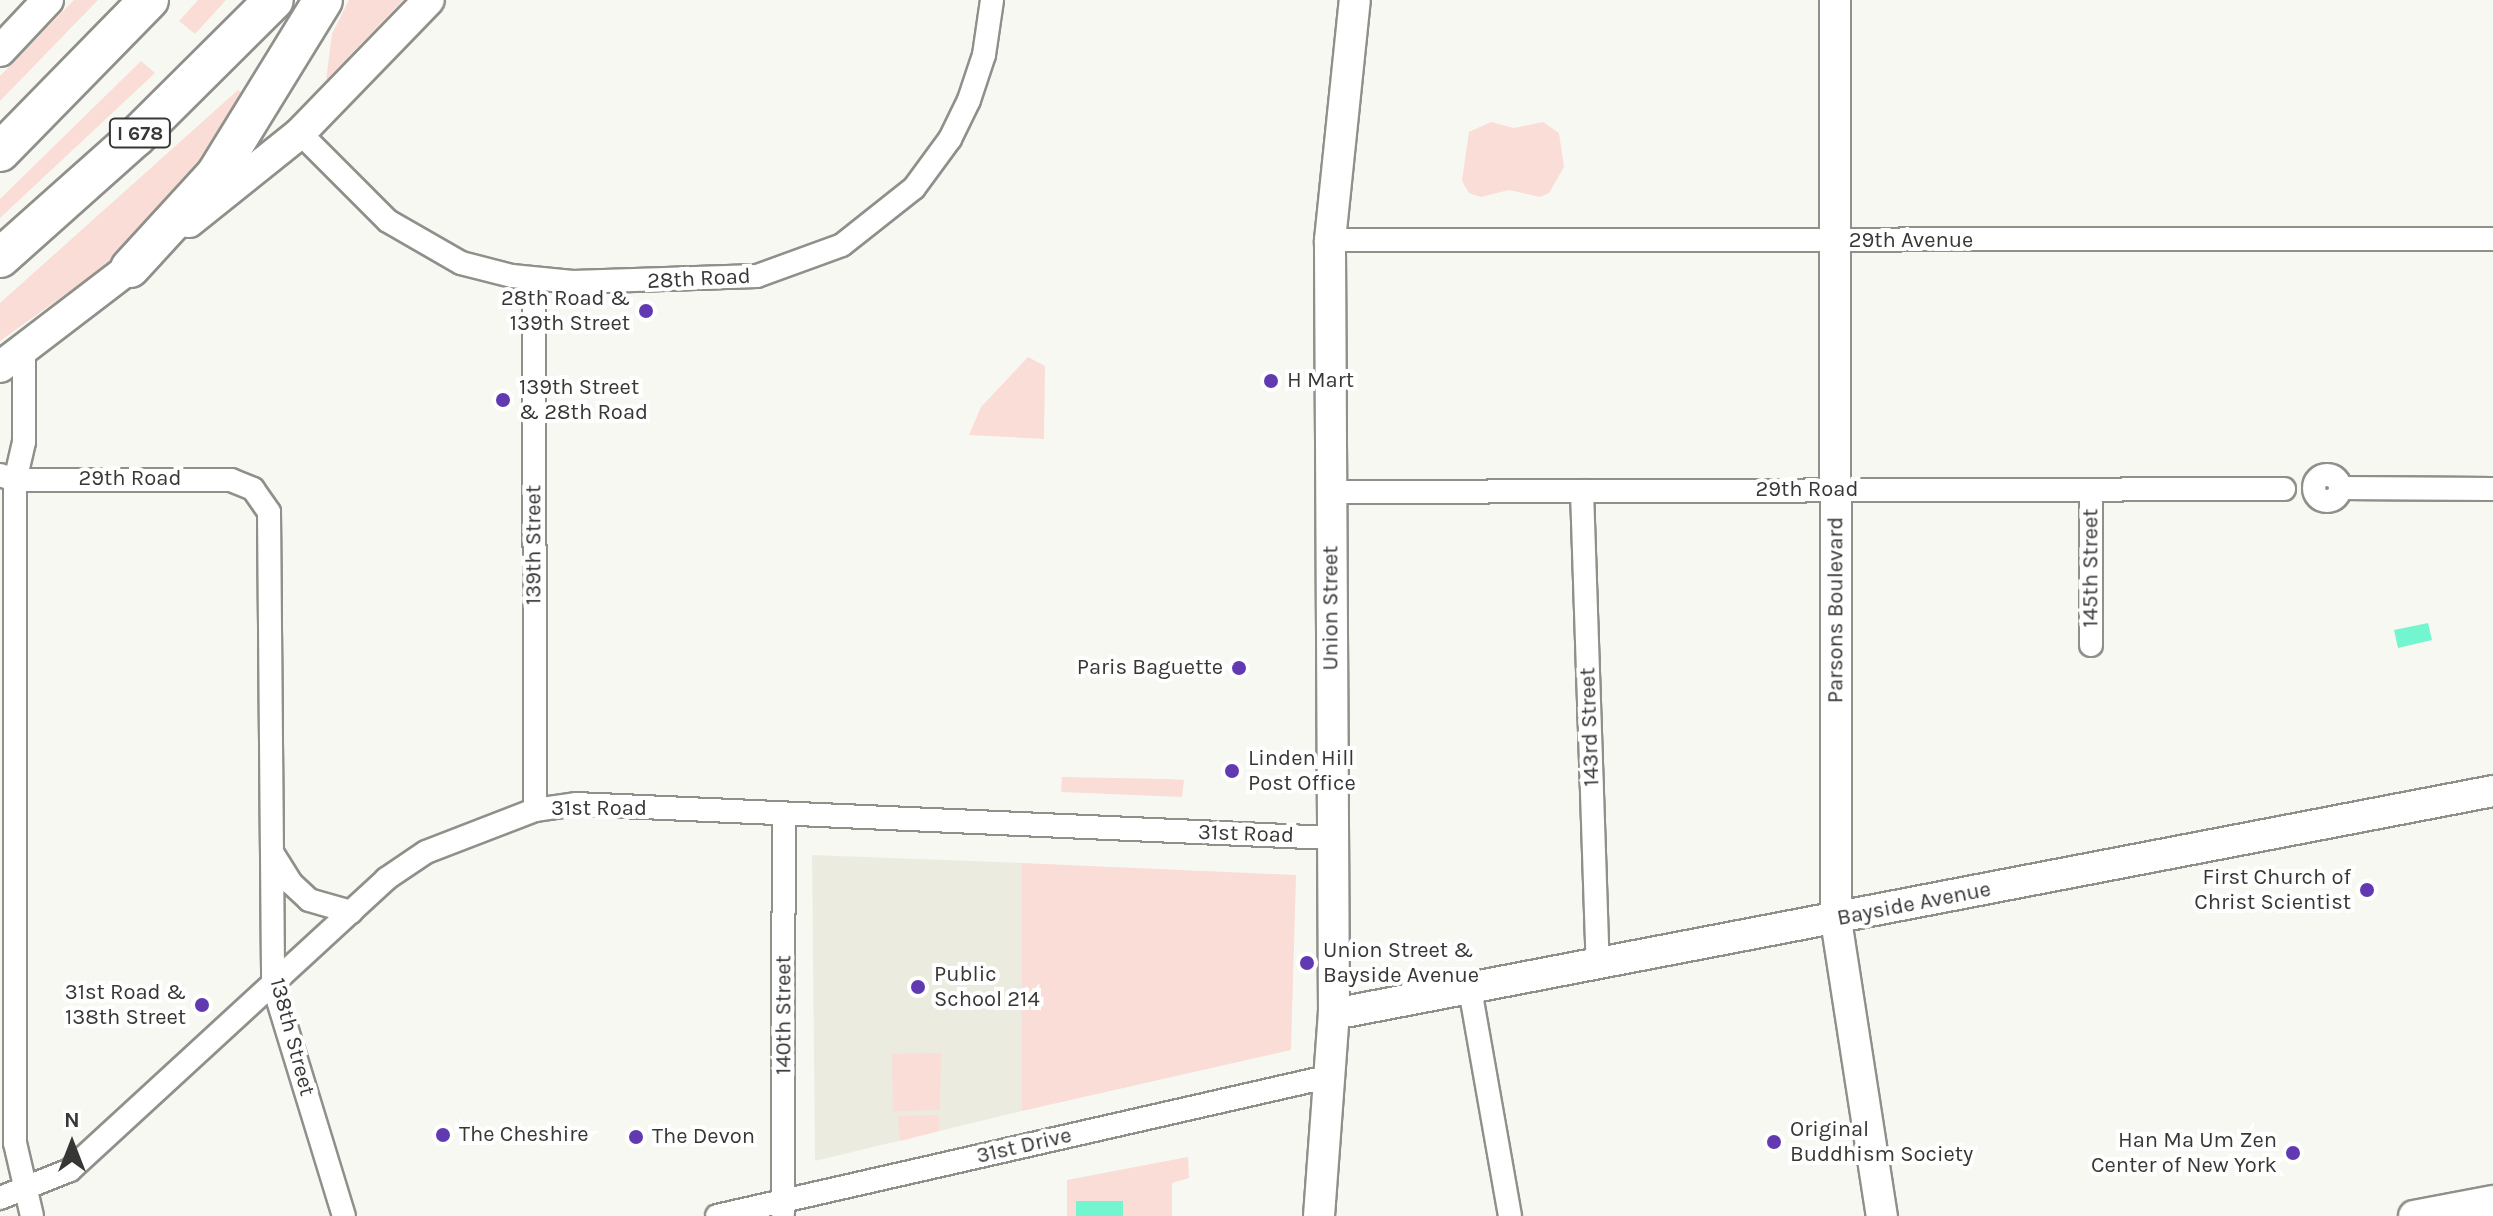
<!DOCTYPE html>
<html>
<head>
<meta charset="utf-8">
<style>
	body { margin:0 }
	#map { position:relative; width:2493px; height:1216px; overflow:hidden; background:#f8f8f3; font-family:Karla,sans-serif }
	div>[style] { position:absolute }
	.built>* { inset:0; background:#ecebe0 }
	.green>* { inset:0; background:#f9ddd6 }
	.water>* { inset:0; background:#73f5cf }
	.roads { filter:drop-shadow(2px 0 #90908b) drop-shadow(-2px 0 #90908b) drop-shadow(0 2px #90908b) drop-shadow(0 -2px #90908b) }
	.street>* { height:22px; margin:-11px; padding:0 11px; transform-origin:11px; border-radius:11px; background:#fff }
	.street>.ring { margin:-11px; padding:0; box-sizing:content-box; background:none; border:22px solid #fff; border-radius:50% }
	.secondary>* { height:30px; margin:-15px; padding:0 15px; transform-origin:15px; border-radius:15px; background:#fff }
	.highway>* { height:38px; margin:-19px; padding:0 19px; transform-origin:19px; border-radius:19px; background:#fff }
	.dots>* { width:22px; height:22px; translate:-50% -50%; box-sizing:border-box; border:4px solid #fff; border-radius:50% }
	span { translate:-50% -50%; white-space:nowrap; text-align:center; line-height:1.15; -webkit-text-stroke:8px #fff; paint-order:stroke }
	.shield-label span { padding:2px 6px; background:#fff; border:2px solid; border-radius:6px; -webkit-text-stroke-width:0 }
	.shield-label { font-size:20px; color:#373735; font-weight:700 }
	.street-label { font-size:22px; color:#373735 }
	.poi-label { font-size:22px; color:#373735 }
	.right { translate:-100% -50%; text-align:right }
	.left { translate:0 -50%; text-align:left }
	.north { position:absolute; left:32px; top:1104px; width:80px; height:80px; -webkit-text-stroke:6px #fff; paint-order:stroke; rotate:0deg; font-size:22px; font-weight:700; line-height:32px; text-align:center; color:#373735 }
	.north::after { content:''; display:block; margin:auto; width:28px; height:36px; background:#373735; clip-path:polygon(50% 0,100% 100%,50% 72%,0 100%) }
</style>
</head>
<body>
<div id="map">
	<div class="built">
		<i style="clip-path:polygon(812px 855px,1022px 863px,1022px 1111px,815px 1161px)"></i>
	</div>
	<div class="green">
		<i style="clip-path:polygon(74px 0,98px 0,0 101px,0 76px)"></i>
		<i style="clip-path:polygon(198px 0,226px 0,195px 34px,179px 21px)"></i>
		<i style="clip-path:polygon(349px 0,403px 0,326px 80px,332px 34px)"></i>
		<i style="clip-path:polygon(141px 61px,155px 73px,0 218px,0 199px)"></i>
		<i style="clip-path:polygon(238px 90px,249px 99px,214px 162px,133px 246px,0 341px,0 303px)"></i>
		<i style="clip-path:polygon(1491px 122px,1514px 128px,1543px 122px,1559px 133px,1564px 167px,1549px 193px,1540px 197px,1509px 190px,1481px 197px,1469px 193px,1462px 181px,1469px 132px)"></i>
		<i style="clip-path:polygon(1028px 357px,1045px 366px,1044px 439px,969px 435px,981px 407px)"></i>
		<i style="clip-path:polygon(1062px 777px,1167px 779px,1184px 780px,1182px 797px,1061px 792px)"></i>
		<i style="clip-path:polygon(1022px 863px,1296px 875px,1291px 1050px,1022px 1111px)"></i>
		<i style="clip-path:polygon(941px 1053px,940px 1110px,893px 1111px,892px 1054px)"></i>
		<i style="clip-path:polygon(939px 1115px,939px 1131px,900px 1141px,898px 1116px)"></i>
		<i style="clip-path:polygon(1188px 1157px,1189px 1178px,1172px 1183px,1172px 1216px,1067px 1216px,1067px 1180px)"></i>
	</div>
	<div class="water">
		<i style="clip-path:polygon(2428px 623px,2432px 640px,2398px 648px,2394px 630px)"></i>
		<i style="clip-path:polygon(1076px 1201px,1123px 1201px,1123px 1216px,1076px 1216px)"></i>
	</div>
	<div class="roads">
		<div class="street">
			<i style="left:300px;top:133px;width:124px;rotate:45deg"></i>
			<i style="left:388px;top:221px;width:84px;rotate:29.9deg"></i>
			<i style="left:461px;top:263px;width:53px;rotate:14.3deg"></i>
			<i style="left:512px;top:276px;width:61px;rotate:5.6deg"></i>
			<i style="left:573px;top:282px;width:184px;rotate:-1.9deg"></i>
			<i style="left:757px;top:276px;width:90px;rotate:-20deg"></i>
			<i style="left:842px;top:245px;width:92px;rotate:-38.4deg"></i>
			<i style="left:914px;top:188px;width:61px;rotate:-53.7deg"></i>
			<i style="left:950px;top:139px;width:43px;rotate:-64deg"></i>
			<i style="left:969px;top:100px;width:47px;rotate:-71.6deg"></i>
			<i style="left:984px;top:55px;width:56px;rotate:-81.7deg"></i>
			<i style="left:1330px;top:240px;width:1163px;rotate:-0.05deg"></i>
			<i style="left:534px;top:280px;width:530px;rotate:89.89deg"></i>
			<i style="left:24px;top:349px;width:93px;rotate:90deg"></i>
			<i style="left:24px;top:442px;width:39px;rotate:103deg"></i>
			<i style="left:15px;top:480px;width:663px;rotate:90deg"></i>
			<i style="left:15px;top:1143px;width:75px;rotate:76.9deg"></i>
			<i class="ring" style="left:2314px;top:475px;width:4px;height:4px"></i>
			<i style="left:0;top:475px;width:16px;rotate:18deg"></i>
			<i style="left:15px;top:480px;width:216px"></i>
			<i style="left:231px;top:480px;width:24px;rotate:22deg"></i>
			<i style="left:253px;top:489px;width:28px;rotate:55deg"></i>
			<i style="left:269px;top:512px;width:472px;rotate:89.5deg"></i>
			<i style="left:273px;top:984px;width:243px;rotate:73deg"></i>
			<i style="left:2340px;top:488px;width:153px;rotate:0.4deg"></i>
			<i style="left:1582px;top:491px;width:473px;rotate:88.1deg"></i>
			<i style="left:1330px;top:492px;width:954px;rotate:-0.18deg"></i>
			<i style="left:2091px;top:645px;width:155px;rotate:-90deg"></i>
			<i style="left:273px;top:854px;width:34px;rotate:58deg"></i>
			<i style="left:291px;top:883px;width:25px;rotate:43deg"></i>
			<i style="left:309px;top:900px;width:44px;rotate:15.9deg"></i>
			<i style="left:1470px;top:989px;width:230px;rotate:80deg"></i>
			<i style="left:0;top:1198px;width:75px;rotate:-21.8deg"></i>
			<i style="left:70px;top:1170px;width:430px;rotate:-42.6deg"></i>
			<i style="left:386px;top:879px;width:48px;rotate:-34deg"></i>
			<i style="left:426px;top:852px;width:117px;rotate:-21.1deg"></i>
			<i style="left:535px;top:810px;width:41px;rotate:-8.3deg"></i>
			<i style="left:576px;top:804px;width:757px;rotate:2.58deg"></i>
			<i style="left:783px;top:1213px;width:398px;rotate:-89.9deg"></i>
			<i style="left:717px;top:1216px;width:630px;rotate:-12.84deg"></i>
		</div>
		<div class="secondary">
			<i style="left:1835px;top:0;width:920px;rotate:89.94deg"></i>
			<i style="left:1836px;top:920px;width:300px;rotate:81.2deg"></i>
			<i style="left:0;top:51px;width:70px;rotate:-46.7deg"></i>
			<i style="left:189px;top:222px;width:142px;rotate:-38.7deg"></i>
			<i style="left:300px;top:133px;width:185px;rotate:-45.9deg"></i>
			<i style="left:0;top:367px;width:186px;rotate:-37.4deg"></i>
			<i style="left:1334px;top:1014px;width:1180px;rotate:-10.89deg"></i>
			<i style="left:1319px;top:1216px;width:203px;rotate:-85.8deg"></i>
			<i style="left:1334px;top:1014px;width:774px;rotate:-90.3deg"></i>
			<i style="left:1330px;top:240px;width:241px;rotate:-84.1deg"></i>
			<i style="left:2414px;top:1216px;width:80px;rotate:-10.8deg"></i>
		</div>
		<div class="highway">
			<i style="left:0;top:152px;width:213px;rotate:-45.6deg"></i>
			<i style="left:0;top:258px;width:182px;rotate:-41.7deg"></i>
			<i style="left:136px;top:137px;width:194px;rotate:-44.8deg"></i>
			<i style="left:130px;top:268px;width:127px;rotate:-47.5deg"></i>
			<i style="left:216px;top:174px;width:204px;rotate:-58.4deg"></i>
		</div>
	</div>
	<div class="dots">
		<i style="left:646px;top:311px;background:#613ab2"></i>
		<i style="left:1271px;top:381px;background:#613ab2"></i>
		<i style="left:503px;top:400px;background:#613ab2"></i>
		<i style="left:1239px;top:668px;background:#613ab2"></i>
		<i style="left:1232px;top:771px;background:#613ab2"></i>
		<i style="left:2367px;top:890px;background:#613ab2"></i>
		<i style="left:1307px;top:963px;background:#613ab2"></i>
		<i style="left:918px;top:987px;background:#613ab2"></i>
		<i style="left:202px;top:1005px;background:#613ab2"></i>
		<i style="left:443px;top:1135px;background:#613ab2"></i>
		<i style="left:636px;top:1137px;background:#613ab2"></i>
		<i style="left:1774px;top:1142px;background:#613ab2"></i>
		<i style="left:2293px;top:1153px;background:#613ab2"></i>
	</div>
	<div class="shield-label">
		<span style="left:140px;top:133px">I 678</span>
	</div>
	<div class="street-label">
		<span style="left:1911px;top:241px">29th Avenue</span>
		<span style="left:699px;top:279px;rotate:-3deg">28th Road</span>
		<span style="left:130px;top:479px">29th Road</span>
		<span style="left:1807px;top:490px">29th Road</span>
		<span style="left:534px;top:545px;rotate:-90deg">139th Street</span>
		<span style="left:2091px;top:568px;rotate:-90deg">145th Street</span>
		<span style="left:1331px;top:608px;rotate:-90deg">Union Street</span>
		<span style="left:1836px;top:610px;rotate:-90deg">Parsons Boulevard</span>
		<span style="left:1590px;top:727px;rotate:-92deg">143rd Street</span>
		<span style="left:599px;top:809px">31st Road</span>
		<span style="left:1246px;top:834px;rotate:2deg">31st Road</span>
		<span style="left:1914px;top:904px;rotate:-11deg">Bayside Avenue</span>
		<span style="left:784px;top:1015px;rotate:-90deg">140th Street</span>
		<span style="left:292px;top:1037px;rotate:75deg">138th Street</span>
		<span style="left:1024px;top:1146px;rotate:-13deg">31st Drive</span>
	</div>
	<div class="poi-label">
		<span class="right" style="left:630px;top:311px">28th Road &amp;<br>139th Street</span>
		<span class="left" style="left:1287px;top:381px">H Mart</span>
		<span class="left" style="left:519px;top:400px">139th Street<br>&amp; 28th Road</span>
		<span class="right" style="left:1223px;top:668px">Paris Baguette</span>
		<span class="left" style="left:1248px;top:771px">Linden Hill<br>Post Office</span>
		<span class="right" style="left:2351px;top:890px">First Church of<br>Christ Scientist</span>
		<span class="left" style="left:1323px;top:963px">Union Street &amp;<br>Bayside Avenue</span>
		<span class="left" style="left:934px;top:987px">Public<br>School 214</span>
		<span class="right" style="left:186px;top:1005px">31st Road &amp;<br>138th Street</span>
		<span class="left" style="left:1790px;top:1142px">Original<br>Buddhism Society</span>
		<span class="left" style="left:459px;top:1135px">The Cheshire</span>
		<span class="left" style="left:652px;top:1137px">The Devon</span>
		<span class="right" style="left:2277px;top:1153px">Han Ma Um Zen<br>Center of New York</span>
	</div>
	<div class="north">N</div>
</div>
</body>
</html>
